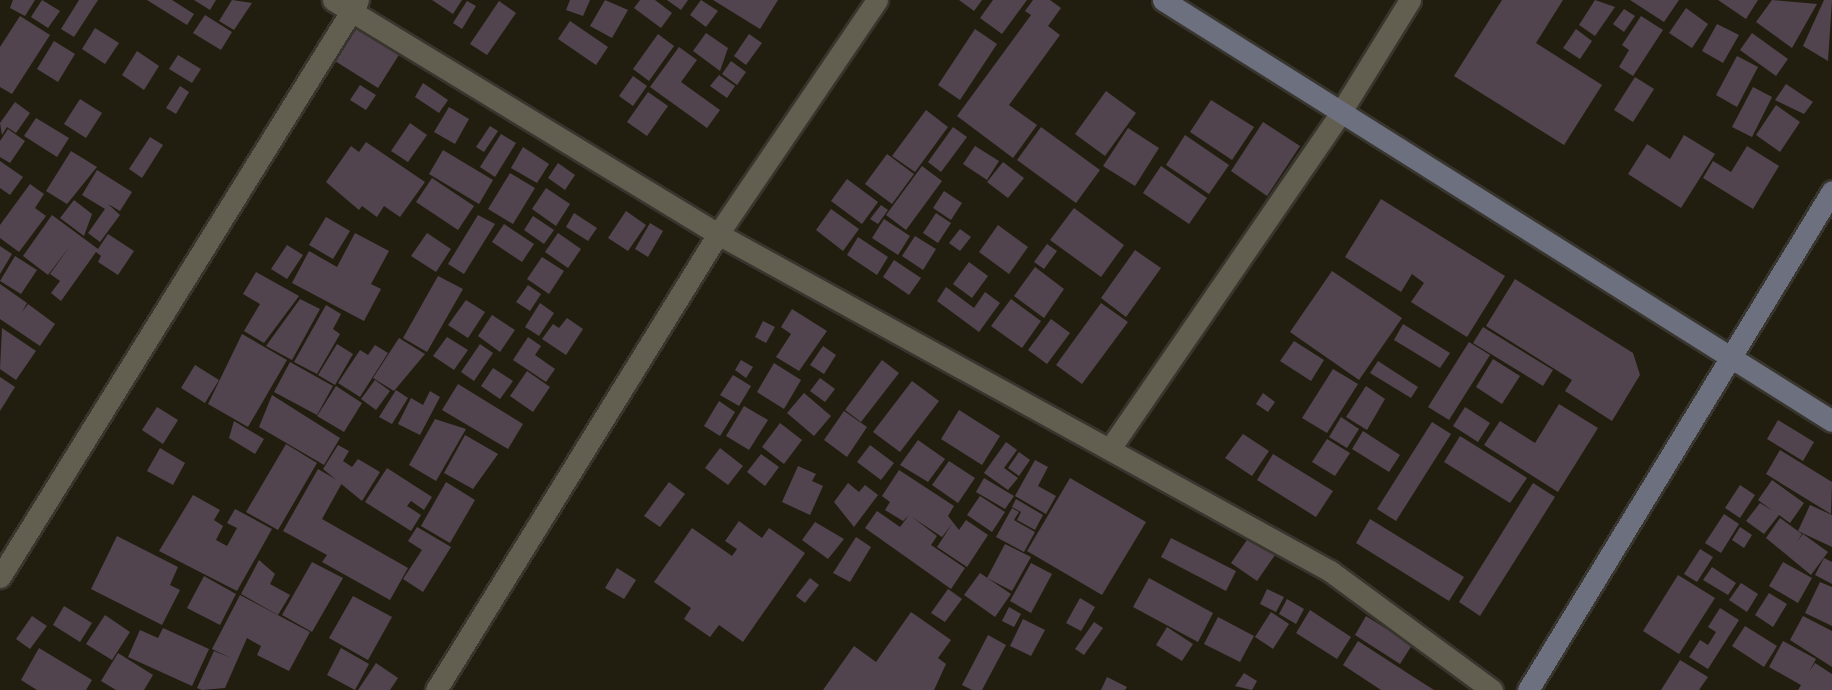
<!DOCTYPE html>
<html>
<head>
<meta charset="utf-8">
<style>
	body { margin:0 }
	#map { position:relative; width:1832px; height:690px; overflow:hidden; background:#211e10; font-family:Literata,serif }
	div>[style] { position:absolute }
	.building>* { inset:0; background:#52444e }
	.roads { filter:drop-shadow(2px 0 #38352e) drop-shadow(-2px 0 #38352e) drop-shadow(0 2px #38352e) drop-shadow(0 -2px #38352e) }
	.minor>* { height:21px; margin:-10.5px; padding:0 10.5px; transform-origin:10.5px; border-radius:10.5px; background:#635f50 }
	.secondary>* { height:21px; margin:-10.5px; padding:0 10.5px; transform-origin:10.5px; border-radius:10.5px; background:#6d707e }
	span { translate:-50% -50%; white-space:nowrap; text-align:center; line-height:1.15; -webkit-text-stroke:6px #090804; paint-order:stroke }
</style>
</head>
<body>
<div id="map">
	<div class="building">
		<i style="clip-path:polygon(13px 0,35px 0,25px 16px,10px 8px)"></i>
		<i style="clip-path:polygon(42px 0,60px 11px,48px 28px,31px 17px)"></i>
		<i style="clip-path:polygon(79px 0,98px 0,74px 37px,61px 29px)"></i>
		<i style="clip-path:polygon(147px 0,172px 0,194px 14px,187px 25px)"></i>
		<i style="clip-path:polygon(194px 0,216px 0,210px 10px)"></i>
		<i style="clip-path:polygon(232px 0,252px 3px,234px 30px,219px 21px)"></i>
		<i style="clip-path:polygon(432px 0,462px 0,453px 14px)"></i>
		<i style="clip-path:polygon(570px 0,590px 0,583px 16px,566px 10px)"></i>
		<i style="clip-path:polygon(605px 0,628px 10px,612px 38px,590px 26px)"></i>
		<i style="clip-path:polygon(640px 0,655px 0,672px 13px,661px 28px,634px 8px)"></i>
		<i style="clip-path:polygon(667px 0,688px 0,681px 10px)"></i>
		<i style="clip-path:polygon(701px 0,718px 11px,706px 27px,690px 15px)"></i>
		<i style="clip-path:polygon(713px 0,778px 0,760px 29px)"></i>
		<i style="clip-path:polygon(959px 0,982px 0,974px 11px)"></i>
		<i style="clip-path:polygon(993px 0,1027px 0,1002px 34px,980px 18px)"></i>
		<i style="clip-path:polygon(1033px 0,1050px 0,1061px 8px,1048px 26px,1060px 35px,1009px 105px,1037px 125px,1013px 158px,957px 116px,1031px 15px,1025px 11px)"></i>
		<i style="clip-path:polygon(1502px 0,1563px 0,1536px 43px,1602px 85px,1564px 145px,1454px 76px)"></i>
		<i style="clip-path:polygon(1595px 0,1615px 7px,1595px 36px,1579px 25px)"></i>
		<i style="clip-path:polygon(1630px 0,1679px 0,1664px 22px)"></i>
		<i style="clip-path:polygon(1718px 0,1758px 0,1746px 19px)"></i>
		<i style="clip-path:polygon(1772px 0,1817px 4px,1792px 48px,1756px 22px)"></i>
		<i style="clip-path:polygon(1824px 0,1832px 0,1828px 61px,1803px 46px)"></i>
		<i style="clip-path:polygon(467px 1px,476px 6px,462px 29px,453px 23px)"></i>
		<i style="clip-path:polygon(499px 1px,516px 13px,487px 55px,470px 44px)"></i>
		<i style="clip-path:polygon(1686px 8px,1708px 24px,1692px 48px,1669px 33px)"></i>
		<i style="clip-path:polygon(1624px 9px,1635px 16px,1624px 32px,1613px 24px)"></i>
		<i style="clip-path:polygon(205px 15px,232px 32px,221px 50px,193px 33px)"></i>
		<i style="clip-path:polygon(20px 16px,50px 35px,12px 94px,0 87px,0 47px)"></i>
		<i style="clip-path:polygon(1641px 16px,1663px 30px,1633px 76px,1619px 67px,1629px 50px,1622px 45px)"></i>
		<i style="clip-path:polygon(570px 21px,608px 47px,596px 65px,558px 39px)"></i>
		<i style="clip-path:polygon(359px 23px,402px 50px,378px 88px,335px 61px)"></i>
		<i style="clip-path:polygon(1717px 24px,1739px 35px,1723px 63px,1702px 51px)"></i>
		<i style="clip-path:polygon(95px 28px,119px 43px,105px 64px,82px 49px)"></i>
		<i style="clip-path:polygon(975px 29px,997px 44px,960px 100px,938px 85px)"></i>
		<i style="clip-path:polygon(1576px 29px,1592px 41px,1580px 59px,1563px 48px)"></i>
		<i style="clip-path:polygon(706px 33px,728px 48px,720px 71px,693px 51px)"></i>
		<i style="clip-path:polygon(1752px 33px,1788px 59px,1776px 76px,1740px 50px)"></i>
		<i style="clip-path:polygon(658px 34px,674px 46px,649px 81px,633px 69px)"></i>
		<i style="clip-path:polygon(749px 34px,762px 43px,746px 65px,734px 56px)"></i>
		<i style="clip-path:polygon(54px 41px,75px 54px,58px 82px,37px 69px)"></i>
		<i style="clip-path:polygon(679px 47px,697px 60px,681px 82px,720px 110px,707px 128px,650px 87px)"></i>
		<i style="clip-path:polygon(137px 51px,159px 66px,144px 90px,122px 75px)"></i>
		<i style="clip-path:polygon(178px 55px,201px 69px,192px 83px,169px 69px)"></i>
		<i style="clip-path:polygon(1737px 56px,1758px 67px,1737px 107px,1716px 95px)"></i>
		<i style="clip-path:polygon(731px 61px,746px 72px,737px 85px,722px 74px)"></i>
		<i style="clip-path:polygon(719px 75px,735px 86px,727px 98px,710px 86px)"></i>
		<i style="clip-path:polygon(633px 76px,647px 86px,633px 106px,619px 96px)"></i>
		<i style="clip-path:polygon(1635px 77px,1654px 89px,1633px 122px,1614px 110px)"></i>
		<i style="clip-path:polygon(423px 83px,448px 100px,439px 113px,415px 97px)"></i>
		<i style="clip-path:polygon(1786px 84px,1813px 102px,1804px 114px,1775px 100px)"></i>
		<i style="clip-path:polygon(360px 85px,376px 95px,366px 110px,350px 100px)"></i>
		<i style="clip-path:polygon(180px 86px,189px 92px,176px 114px,166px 108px)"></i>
		<i style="clip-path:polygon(1753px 87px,1772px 97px,1752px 137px,1732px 127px)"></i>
		<i style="clip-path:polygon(1106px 91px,1136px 113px,1105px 156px,1075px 134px)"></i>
		<i style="clip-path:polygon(648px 92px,668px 106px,647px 136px,627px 122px)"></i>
		<i style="clip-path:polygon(80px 99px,102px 113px,86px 138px,64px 124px)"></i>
		<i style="clip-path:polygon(1211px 100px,1254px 127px,1232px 160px,1190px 132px)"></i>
		<i style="clip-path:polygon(15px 102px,30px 113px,16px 133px,7px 127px,2px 135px,0 123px)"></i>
		<i style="clip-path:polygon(1776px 105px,1800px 122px,1780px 152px,1756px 135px)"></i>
		<i style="clip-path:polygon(449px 107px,469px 119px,455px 144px,434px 132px)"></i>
		<i style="clip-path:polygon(926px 110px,948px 127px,915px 172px,892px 156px)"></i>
		<i style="clip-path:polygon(36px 118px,69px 138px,57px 157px,24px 136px)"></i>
		<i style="clip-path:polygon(1263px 122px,1300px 146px,1267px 196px,1231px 171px)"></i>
		<i style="clip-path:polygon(410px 123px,427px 135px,408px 162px,391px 151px)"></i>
		<i style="clip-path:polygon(490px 126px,498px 131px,484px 152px,476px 147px)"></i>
		<i style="clip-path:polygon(953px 127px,967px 137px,941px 172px,928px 162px)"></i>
		<i style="clip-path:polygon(1041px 127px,1100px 170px,1076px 203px,1017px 160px)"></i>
		<i style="clip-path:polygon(1128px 128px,1159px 148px,1135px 186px,1103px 166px)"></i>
		<i style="clip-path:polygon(8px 129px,25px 141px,10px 163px,0 157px,0 141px)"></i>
		<i style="clip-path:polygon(501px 134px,516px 143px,495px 177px,480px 167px)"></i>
		<i style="clip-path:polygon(1185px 135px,1229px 165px,1209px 194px,1166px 165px)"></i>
		<i style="clip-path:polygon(1684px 135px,1715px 154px,1681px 208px,1628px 174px,1647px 144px,1670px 159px)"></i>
		<i style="clip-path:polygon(150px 137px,163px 145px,142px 178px,129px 169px)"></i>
		<i style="clip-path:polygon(366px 142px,425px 182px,400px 217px,384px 206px,377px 217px,362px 206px,359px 210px,326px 182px,351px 146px,359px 152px)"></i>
		<i style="clip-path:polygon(975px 146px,999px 161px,987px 180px,963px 164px)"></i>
		<i style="clip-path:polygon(1747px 146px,1779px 166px,1753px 209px,1703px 178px,1713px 161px,1731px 172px)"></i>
		<i style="clip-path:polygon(523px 147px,549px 164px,537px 183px,511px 168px)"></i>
		<i style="clip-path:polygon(443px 150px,493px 180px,479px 204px,429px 174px)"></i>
		<i style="clip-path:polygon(71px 151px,97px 167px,67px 204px,46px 191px)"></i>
		<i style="clip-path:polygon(887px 154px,914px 174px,892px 204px,865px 184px)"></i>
		<i style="clip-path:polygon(0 161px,23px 177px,10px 195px,0 188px)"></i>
		<i style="clip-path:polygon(1003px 162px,1024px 178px,1008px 198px,987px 182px)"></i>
		<i style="clip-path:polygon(558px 163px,575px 175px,565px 190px,548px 178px)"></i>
		<i style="clip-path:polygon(922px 166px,942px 181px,906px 230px,886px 215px)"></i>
		<i style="clip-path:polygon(1161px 166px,1207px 198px,1189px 224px,1143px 193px)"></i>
		<i style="clip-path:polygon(97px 170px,132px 192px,120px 211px,108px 204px,120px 215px,100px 242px,88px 233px,105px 209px,82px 195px)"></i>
		<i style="clip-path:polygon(510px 173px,535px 188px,513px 224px,488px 209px)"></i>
		<i style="clip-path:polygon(432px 178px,474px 206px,458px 230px,416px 202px)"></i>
		<i style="clip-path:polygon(847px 179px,878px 202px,862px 224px,831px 201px)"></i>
		<i style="clip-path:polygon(30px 184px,44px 194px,35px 208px,46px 216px,19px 252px,0 238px,0 225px)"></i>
		<i style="clip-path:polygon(546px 188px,570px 204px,556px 226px,532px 209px)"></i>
		<i style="clip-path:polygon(944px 191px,962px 203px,951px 220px,933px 208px)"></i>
		<i style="clip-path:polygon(1381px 199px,1505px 276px,1467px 337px,1411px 302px,1424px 283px,1412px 274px,1401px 292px,1345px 257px)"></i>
		<i style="clip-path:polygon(74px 200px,92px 214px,84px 236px,60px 218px)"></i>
		<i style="clip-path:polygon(881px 205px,888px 210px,878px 224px,870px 219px)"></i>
		<i style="clip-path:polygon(1074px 208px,1124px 245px,1101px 277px,1050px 240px)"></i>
		<i style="clip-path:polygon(831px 209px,859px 229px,843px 251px,816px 230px)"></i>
		<i style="clip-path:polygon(626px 211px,646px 225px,628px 251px,608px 238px)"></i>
		<i style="clip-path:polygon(574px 213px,597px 228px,588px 241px,566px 227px)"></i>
		<i style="clip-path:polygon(936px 213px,951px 223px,938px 243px,923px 233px)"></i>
		<i style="clip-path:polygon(52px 215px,98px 249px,108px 234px,134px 251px,118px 275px,98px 262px,101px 256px,96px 252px,61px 301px,51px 293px,60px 281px,50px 274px,70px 246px,48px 275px,23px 256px)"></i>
		<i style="clip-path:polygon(478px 215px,495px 224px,464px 274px,448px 264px)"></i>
		<i style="clip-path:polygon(533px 216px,554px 230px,544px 244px,524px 230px)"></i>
		<i style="clip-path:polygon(326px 217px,350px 231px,333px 259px,309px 245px)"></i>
		<i style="clip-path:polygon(884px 219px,910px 236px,898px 255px,872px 238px)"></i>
		<i style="clip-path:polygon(650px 223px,663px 231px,648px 257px,635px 249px)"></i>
		<i style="clip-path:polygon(504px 224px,534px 244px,522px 262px,492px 242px)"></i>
		<i style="clip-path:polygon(998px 225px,1028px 247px,1009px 274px,979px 252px)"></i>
		<i style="clip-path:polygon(960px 229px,971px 237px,960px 251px,949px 243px)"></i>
		<i style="clip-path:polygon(355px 233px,389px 251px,371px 284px,381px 289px,364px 321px,292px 283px,309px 251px,337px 267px)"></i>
		<i style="clip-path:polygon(427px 233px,451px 249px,436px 272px,411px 256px)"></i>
		<i style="clip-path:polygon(558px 233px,581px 249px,568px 268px,545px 252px)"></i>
		<i style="clip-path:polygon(915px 236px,936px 249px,923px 270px,902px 256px)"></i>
		<i style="clip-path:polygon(858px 237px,888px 257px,877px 275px,847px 255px)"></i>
		<i style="clip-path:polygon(1047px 244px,1057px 251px,1044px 269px,1034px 262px)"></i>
		<i style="clip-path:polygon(287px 245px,303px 255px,287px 279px,271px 269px)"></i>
		<i style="clip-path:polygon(0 246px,12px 254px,0 274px)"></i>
		<i style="clip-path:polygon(1135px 250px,1161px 268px,1126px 317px,1101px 298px)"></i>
		<i style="clip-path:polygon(15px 256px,37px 270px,21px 294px,0 281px)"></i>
		<i style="clip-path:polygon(542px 257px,564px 271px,549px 294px,527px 279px)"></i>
		<i style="clip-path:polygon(894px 260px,921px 278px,909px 295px,883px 277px)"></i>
		<i style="clip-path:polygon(969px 262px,988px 276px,972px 298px,953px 284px)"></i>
		<i style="clip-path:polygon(1035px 267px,1064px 289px,1044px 318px,1014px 296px)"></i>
		<i style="clip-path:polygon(1332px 271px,1402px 318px,1359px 380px,1290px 332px)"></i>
		<i style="clip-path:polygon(256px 272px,299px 296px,264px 343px,244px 331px,260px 304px,243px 294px)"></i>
		<i style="clip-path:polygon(438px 276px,463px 289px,427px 352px,403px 338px)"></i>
		<i style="clip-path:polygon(1515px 279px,1633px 353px,1640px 375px,1612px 421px,1565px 391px,1572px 380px,1486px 326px)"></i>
		<i style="clip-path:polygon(0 284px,27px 303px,22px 312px,28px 304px,55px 324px,40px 346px,0 319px)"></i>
		<i style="clip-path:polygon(528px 285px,541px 294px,530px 311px,516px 302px)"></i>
		<i style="clip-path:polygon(946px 287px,974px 308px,985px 292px,1000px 303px,979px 332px,937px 301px)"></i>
		<i style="clip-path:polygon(300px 299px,320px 309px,292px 360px,266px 346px)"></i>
		<i style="clip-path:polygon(1011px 299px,1041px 321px,1022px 348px,991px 326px)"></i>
		<i style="clip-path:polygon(466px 300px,485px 312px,468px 338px,448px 325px)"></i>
		<i style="clip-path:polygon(540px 303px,554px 313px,539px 336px,525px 327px)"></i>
		<i style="clip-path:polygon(1101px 303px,1128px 322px,1082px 384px,1056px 365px)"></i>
		<i style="clip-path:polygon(326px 305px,341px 314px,333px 329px,340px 334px,317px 374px,294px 362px)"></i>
		<i style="clip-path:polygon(792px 309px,827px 331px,799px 371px,776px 357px,791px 334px,781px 327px)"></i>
		<i style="clip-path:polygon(492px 315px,515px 330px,500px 352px,478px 336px)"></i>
		<i style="clip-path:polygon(567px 318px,583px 329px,566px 355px,542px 339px,553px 324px,559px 328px)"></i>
		<i style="clip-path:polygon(1051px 319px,1070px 333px,1047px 364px,1028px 350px)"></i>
		<i style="clip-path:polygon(763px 321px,775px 327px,766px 343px,755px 337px)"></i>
		<i style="clip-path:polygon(1403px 324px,1450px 353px,1440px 368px,1394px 340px)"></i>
		<i style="clip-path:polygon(1483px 327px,1553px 370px,1543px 386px,1473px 343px)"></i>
		<i style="clip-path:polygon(2px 328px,36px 351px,16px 380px,0 369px)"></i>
		<i style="clip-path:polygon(242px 334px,287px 360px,248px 427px,208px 404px)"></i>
		<i style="clip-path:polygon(447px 337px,468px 350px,454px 370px,433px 356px)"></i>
		<i style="clip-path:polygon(528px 337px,541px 346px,535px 355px,555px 369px,546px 382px,513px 360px)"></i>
		<i style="clip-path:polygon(399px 338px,425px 354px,394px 391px,373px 378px)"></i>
		<i style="clip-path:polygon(1294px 341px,1324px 360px,1311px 381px,1280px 361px)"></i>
		<i style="clip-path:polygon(1469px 342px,1490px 355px,1449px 420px,1428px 407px)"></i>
		<i style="clip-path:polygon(337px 344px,353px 354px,335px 385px,318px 375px)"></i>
		<i style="clip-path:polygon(480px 344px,493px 353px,474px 381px,461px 372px)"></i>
		<i style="clip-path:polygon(375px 345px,388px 353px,360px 397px,338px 383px,360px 350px,368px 355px)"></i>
		<i style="clip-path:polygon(823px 346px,836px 355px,824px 374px,810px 365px)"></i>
		<i style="clip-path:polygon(1493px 359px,1520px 376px,1502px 404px,1476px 387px)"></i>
		<i style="clip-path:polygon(741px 360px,753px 367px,746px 378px,735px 370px)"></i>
		<i style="clip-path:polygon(882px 360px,899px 373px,861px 422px,845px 410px)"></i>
		<i style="clip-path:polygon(1378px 361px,1418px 387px,1411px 398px,1370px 373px)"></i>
		<i style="clip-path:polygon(290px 362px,333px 386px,317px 415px,274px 392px)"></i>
		<i style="clip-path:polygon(774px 363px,801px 380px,784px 409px,757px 392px)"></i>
		<i style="clip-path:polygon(195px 365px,219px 380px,205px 403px,181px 388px)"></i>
		<i style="clip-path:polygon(493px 368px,513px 381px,500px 399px,481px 386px)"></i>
		<i style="clip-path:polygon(1333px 369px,1358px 384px,1327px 433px,1302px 418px)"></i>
		<i style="clip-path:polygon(527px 371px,550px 387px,533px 412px,510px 396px)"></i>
		<i style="clip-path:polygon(733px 375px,751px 386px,739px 406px,720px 395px)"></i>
		<i style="clip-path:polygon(0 377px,15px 387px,0 411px)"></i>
		<i style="clip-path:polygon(820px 378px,835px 389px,825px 402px,810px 391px)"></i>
		<i style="clip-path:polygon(375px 380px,390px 391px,376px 410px,361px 399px)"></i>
		<i style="clip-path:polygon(912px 381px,939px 401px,900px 452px,873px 432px)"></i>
		<i style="clip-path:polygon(458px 384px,523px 424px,508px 449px,442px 410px)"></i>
		<i style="clip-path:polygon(336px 386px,362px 403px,344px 432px,317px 416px)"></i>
		<i style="clip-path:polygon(1366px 386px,1385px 399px,1367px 430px,1346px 417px)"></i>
		<i style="clip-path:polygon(396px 390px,408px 398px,392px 424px,379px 417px)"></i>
		<i style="clip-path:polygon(430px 391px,440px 397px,420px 435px,398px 424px,411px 398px,423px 405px)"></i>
		<i style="clip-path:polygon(804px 393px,831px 416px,814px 436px,787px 413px)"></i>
		<i style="clip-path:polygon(1263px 393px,1275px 402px,1268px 412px,1256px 404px)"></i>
		<i style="clip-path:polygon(272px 395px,340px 438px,324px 465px,259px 427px)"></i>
		<i style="clip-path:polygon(719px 401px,735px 412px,720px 436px,704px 426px)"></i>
		<i style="clip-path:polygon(1559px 404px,1598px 428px,1558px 492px,1484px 445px,1500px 421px,1535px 443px)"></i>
		<i style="clip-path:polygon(744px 406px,768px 420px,749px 450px,726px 436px)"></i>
		<i style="clip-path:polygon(157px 407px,178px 420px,163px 444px,142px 430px)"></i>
		<i style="clip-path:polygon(1465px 407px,1490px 423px,1478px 442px,1453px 426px)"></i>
		<i style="clip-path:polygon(959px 410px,1000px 436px,982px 465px,941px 439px)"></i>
		<i style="clip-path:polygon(844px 411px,867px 427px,847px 457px,824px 440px)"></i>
		<i style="clip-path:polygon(1341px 417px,1359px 429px,1347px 448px,1329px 437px)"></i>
		<i style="clip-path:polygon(435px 419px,466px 429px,436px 481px,409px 465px)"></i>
		<i style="clip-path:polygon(1778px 420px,1814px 442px,1803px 461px,1767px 439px)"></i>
		<i style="clip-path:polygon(234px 421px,264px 439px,255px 454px,229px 438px)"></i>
		<i style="clip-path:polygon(1432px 422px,1451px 434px,1396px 521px,1377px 509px)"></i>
		<i style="clip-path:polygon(780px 423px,802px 440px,784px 464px,762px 447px)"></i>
		<i style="clip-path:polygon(1363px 431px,1400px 455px,1389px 472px,1352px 449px)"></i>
		<i style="clip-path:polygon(1243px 434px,1269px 451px,1252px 476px,1225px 458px)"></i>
		<i style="clip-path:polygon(465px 435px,498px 454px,473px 489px,444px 473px)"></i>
		<i style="clip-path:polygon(1460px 436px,1527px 478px,1510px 503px,1444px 462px)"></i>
		<i style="clip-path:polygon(1327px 439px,1350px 453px,1335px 476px,1312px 462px)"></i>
		<i style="clip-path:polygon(918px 440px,945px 459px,928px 482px,900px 465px)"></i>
		<i style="clip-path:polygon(1006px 442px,1017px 450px,1004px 468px,1018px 478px,1008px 490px,984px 473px)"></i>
		<i style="clip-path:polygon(286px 444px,317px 463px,278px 530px,246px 512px)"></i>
		<i style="clip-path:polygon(338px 445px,349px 451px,343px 461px,352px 467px,358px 459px,380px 472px,362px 501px,323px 469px)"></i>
		<i style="clip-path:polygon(870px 445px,894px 463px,881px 480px,857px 462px)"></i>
		<i style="clip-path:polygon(160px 448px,185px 463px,173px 485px,147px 471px)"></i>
		<i style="clip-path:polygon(720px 448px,743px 466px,728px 485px,705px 468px)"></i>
		<i style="clip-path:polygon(1780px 450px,1832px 482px,1831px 514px,1766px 474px)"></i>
		<i style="clip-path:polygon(1019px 452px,1030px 460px,1019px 476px,1008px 468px)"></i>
		<i style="clip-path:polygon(761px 454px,779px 467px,765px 486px,747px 472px)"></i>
		<i style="clip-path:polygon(1273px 454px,1333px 491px,1316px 517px,1257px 480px)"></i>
		<i style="clip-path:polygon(1035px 460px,1048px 467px,1038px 486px,1056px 496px,1046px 514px,1015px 496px)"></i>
		<i style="clip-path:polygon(949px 461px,975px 478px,958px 503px,932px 485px)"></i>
		<i style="clip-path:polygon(798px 466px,816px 474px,812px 481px,823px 486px,810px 515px,782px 502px)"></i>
		<i style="clip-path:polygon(387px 468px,432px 497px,424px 510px,411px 501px,407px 506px,421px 515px,411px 531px,365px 502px)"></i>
		<i style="clip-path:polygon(318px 469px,342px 483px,322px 519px,408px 568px,390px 600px,322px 562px,327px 555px,283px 531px)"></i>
		<i style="clip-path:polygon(899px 470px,954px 506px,948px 516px,959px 530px,966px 520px,988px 535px,967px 567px,937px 547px,952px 524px,942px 537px,912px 517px,937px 536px,931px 545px,965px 568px,951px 589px,865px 528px,877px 511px,900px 527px,909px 515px,903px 521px,885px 510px,890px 502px,882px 496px)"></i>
		<i style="clip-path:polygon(984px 478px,1014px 496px,1005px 509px,976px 492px)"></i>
		<i style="clip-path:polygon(1070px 478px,1146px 522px,1102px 595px,1027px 551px)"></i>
		<i style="clip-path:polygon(1772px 480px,1804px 503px,1790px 523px,1779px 515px,1764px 534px,1746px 521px,1760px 503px,1773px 511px,1758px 500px)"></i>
		<i style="clip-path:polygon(446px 482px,475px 500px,450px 543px,421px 526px)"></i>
		<i style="clip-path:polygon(669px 482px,685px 494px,660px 527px,644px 516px)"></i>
		<i style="clip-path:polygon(848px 483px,859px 492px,865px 485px,878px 495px,854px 527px,834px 502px)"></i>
		<i style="clip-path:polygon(1533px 483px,1555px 497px,1480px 616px,1459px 602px)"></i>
		<i style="clip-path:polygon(1740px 485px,1755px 495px,1740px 518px,1725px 508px)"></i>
		<i style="clip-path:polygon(193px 495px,220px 510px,214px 520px,223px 526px,216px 540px,227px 546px,237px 528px,227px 523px,235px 509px,272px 529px,237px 591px,159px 551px)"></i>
		<i style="clip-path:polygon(980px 496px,1005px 512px,992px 532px,967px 515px)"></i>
		<i style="clip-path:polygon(1016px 499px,1043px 515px,1035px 530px,1017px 520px,1021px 512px,1012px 507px)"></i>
		<i style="clip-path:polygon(1810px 505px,1832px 515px,1832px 547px,1798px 531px)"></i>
		<i style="clip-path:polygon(1012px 508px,1019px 512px,1014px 520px,1035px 532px,1024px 552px,996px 537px)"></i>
		<i style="clip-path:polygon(1724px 514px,1739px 524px,1721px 553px,1705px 543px)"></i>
		<i style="clip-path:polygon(1780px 518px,1802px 534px,1797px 542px,1803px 534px,1828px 552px,1811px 575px,1766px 538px)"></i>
		<i style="clip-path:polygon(1370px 519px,1464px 577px,1449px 601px,1356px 543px)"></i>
		<i style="clip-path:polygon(739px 521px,762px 538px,769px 528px,805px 553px,743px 642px,719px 625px,710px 637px,684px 619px,691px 608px,654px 582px,692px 528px,732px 556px,737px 549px,725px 541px)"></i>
		<i style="clip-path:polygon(815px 522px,844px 539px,828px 559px,802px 540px)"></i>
		<i style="clip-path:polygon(417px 527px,451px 547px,423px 592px,403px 579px,422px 550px,408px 541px)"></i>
		<i style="clip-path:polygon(1740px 527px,1752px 535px,1744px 548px,1732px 540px)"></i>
		<i style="clip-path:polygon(117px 536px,178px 567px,170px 585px,180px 590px,162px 625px,91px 589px)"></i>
		<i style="clip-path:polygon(856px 537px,871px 547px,850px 582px,833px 573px)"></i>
		<i style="clip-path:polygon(1249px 537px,1275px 555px,1257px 581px,1231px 563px)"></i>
		<i style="clip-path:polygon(1171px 538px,1236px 571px,1226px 591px,1161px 557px)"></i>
		<i style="clip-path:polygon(1005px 544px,1031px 557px,1012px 591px,987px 578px)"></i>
		<i style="clip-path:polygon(1700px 549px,1713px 557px,1697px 582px,1684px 574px)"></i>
		<i style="clip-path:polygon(1824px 558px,1832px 562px,1832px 584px,1815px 575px)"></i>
		<i style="clip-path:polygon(259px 560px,275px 574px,270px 584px,290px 595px,278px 615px,241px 594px)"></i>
		<i style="clip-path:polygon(312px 562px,343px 578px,312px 632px,282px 615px)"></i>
		<i style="clip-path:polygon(1783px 562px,1812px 578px,1798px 603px,1769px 586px)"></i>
		<i style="clip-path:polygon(1031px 563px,1052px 574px,1031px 613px,1010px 601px)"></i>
		<i style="clip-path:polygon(1712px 567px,1736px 583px,1728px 595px,1703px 580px)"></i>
		<i style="clip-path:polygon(617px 568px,636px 580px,624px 599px,605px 588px)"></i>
		<i style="clip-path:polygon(980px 573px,1011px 594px,995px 617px,964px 595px)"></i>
		<i style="clip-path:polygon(1678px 575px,1715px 598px,1679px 654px,1643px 631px)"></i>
		<i style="clip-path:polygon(204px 576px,236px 594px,220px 625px,187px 608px)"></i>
		<i style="clip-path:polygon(810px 578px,819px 585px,805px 603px,796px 596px)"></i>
		<i style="clip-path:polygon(1149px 578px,1213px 613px,1198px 642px,1133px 607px)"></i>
		<i style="clip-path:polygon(1820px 582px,1832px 587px,1832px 626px,1805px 613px)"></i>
		<i style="clip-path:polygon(1741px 583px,1758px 594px,1747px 612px,1729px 600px)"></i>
		<i style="clip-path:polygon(948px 589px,962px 599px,945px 622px,931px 613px)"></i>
		<i style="clip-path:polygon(1267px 589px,1284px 597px,1276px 612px,1260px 604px)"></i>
		<i style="clip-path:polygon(1769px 593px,1787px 604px,1773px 627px,1755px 615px)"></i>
		<i style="clip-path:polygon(240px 595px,310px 632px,289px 671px,257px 655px,261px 646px,247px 638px,225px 688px,202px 690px,197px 688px,214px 651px,231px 658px,212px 649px)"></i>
		<i style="clip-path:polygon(353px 596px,392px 617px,368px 660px,329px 638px)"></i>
		<i style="clip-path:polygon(1080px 598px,1095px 607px,1081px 631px,1066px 623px)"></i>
		<i style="clip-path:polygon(1287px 599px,1304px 609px,1296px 624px,1279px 614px)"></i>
		<i style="clip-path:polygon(64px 606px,92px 623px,80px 642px,53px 625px)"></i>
		<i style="clip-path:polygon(1009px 607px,1021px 614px,1014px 627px,1002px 621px)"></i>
		<i style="clip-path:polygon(1720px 608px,1739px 620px,1708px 669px,1689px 657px,1700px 640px,1708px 645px,1716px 632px,1708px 627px)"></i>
		<i style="clip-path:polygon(1310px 610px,1351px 637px,1337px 659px,1296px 633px)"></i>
		<i style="clip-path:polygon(911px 612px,951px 640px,938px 658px,946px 664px,934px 690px,823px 690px,854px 646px,876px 662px)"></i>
		<i style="clip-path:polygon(1271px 612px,1289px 624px,1273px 649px,1255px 637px)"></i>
		<i style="clip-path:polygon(105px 615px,130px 632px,112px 660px,86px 644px)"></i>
		<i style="clip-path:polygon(32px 616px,47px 626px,30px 649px,16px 639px)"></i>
		<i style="clip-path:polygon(1366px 616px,1412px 645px,1400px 664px,1355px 635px)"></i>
		<i style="clip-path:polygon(1803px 616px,1832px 631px,1832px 667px,1790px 640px)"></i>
		<i style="clip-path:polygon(1218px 617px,1254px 636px,1240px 662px,1204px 644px)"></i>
		<i style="clip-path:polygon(1023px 619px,1045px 630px,1031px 656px,1010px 646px)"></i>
		<i style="clip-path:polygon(1094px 622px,1103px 628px,1084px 655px,1075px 649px)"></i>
		<i style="clip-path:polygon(1745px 626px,1777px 646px,1764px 667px,1732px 646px)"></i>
		<i style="clip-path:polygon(1167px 627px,1193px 644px,1182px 661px,1156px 645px)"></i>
		<i style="clip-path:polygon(163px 628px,209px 649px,192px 686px,128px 657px,140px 630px,158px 638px)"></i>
		<i style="clip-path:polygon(988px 635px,1006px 645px,982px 690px,972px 690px,962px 685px)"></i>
		<i style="clip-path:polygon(1358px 641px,1412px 676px,1434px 690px,1381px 690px,1343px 665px)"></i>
		<i style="clip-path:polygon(1783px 641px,1816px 659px,1809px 672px,1815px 663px,1832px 674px,1832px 690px,1798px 690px,1801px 685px,1769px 667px)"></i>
		<i style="clip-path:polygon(39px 648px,92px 680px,86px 690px,37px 690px,21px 680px)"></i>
		<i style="clip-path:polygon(341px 648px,369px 664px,355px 690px,327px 675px)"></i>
		<i style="clip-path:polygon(118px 653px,153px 675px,144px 690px,116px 690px,101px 681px)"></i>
		<i style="clip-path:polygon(1680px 660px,1708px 677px,1699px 690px,1661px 690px)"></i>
		<i style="clip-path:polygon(376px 663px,398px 678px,390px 690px,358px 690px)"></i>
		<i style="clip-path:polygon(1244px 673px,1257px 681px,1252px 690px,1235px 686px)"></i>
		<i style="clip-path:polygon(1107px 677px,1127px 687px,1125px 690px,1101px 690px)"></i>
	</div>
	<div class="roads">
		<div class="minor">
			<i style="left:333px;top:0;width:451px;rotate:31.3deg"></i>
			<i style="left:718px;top:234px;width:699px;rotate:28.84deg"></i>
			<i style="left:1330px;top:571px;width:201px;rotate:36.3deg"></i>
			<i style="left:1111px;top:447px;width:403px;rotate:-55.5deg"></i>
			<i style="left:1339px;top:115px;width:135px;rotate:-58.3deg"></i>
			<i style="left:0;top:577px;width:679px;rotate:-58.18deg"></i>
			<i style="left:436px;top:690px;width:536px;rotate:-58.27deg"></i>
			<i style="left:718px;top:234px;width:283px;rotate:-55.8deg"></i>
		</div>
		<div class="secondary">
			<i style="left:1163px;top:0;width:790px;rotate:32.18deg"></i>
			<i style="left:1528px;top:690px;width:584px;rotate:-58.65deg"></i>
		</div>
	</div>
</div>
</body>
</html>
